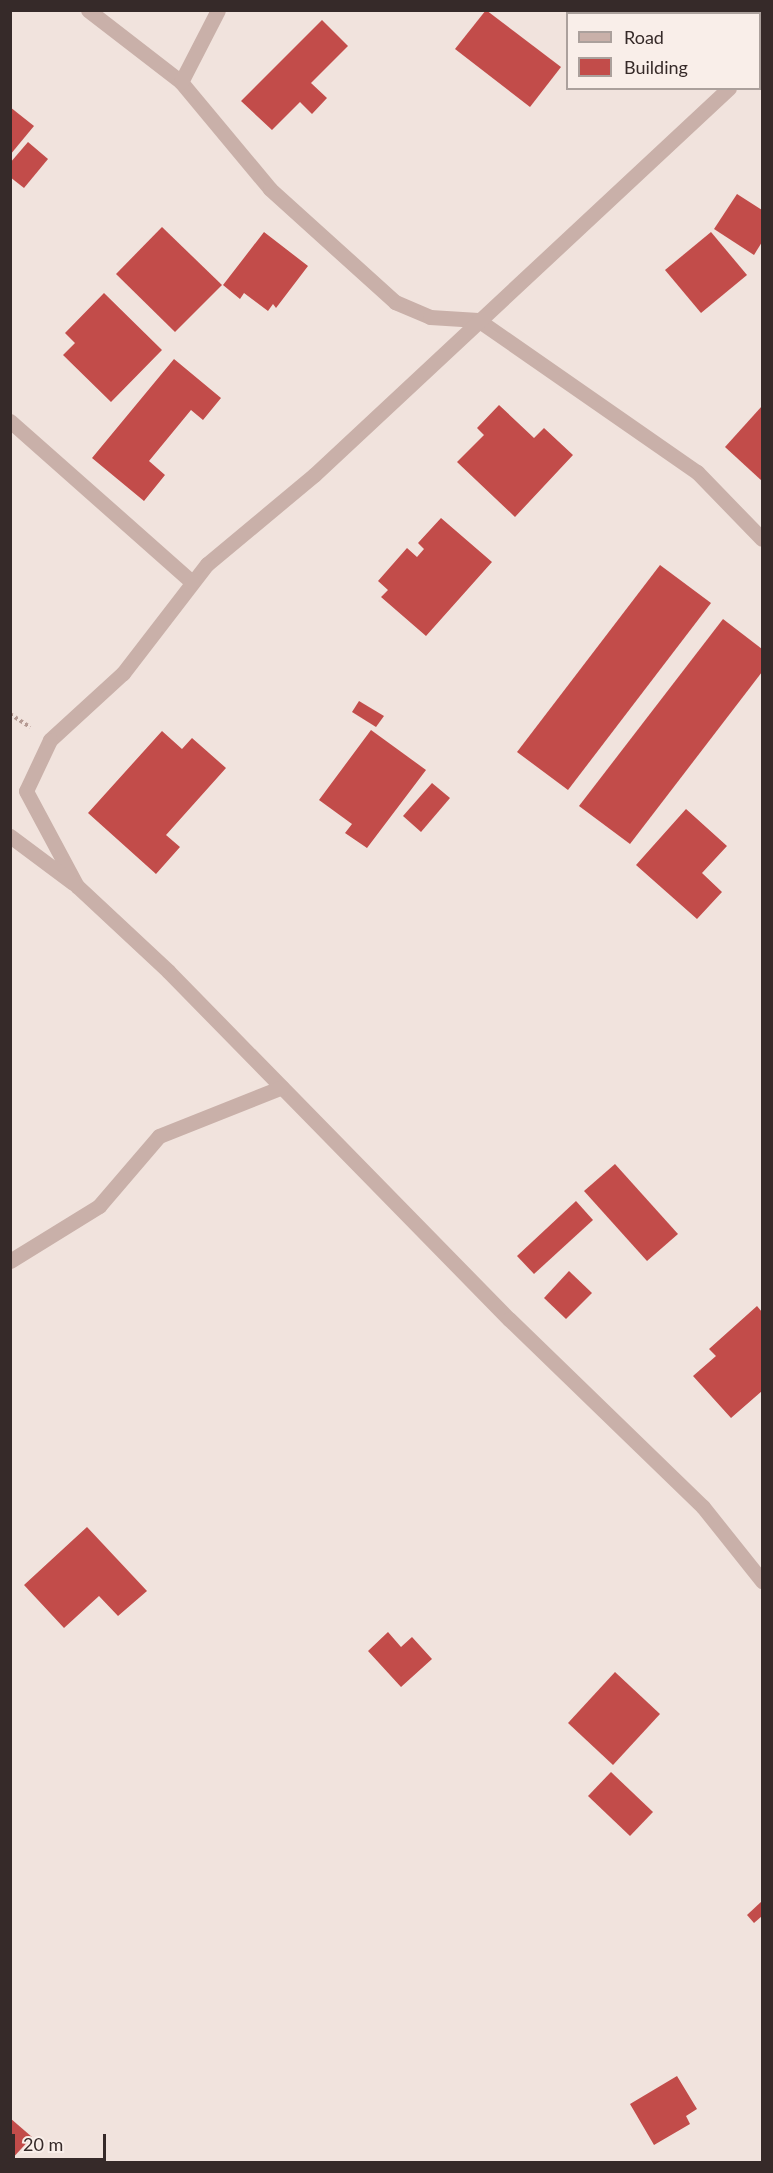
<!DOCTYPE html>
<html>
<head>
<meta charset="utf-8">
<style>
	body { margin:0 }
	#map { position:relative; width:773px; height:2173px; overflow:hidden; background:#f1e3dd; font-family:Lato,sans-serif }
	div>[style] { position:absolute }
	.building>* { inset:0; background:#c24c4a }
	.path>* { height:4px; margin-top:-2px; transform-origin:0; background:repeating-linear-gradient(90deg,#b59a93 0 3px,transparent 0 6px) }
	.minor>* { height:15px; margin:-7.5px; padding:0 7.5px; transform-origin:7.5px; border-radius:7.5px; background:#c9b0a9 }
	span { translate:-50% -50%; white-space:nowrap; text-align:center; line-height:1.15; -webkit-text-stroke:6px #f9eee9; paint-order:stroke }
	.frame { position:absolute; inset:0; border:12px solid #362a29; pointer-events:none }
	.legend { position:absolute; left:566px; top:12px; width:195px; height:78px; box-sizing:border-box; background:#f9eee9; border:2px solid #aba09c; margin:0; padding:8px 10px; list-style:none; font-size:18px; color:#362a29 }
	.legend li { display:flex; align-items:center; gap:12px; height:30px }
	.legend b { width:30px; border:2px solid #aba09c }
	.scale { position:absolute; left:12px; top:2134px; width:94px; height:27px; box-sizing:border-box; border:3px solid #362a29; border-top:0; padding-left:8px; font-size:18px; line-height:21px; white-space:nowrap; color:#362a29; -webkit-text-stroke:4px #f9eee9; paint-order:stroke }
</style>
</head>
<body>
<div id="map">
	<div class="building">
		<i style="clip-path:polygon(486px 10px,561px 67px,530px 107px,455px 49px)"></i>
		<i style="clip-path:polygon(322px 20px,348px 46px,311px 83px,327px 98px,312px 114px,300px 102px,272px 130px,241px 101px)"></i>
		<i style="clip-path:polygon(10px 107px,34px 126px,10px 155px)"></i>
		<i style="clip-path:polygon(28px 142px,48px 159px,24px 188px,10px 177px,10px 163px)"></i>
		<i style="clip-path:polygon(737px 194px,762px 210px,762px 242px,754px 255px,714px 229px)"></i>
		<i style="clip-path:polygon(162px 227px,222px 285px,175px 332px,116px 274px)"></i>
		<i style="clip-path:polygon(264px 232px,308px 266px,276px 308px,273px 304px,268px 311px,244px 293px,240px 299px,223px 285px)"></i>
		<i style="clip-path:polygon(711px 232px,747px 275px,701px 313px,665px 270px)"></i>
		<i style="clip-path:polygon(104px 293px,162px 350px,111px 402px,63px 355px,75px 343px,65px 333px)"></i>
		<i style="clip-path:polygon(174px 359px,221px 398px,203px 420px,191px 410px,149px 461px,165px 475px,144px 501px,92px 458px)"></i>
		<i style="clip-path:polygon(499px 405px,534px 438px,544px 428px,573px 455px,515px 517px,457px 462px,484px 435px,477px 428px)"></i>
		<i style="clip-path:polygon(762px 406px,762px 481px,725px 447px)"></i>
		<i style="clip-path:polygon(441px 518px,492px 562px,426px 636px,381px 597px,388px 590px,378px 581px,407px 548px,417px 557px,424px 549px,418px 543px)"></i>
		<i style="clip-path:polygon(660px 565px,711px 603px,568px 790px,517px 752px)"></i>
		<i style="clip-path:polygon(723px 619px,762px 649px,762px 672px,630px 844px,579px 806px)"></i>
		<i style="clip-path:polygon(359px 701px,384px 716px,376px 727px,352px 712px)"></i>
		<i style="clip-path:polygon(371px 730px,426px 770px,367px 848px,345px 833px,352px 824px,319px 800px)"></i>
		<i style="clip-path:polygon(162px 731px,182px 749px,192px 738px,226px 768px,166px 835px,180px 847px,156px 874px,88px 813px)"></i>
		<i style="clip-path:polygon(432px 783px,450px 798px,421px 832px,403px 816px)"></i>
		<i style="clip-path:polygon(686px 809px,727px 846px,702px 873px,722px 892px,697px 919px,636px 865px)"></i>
		<i style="clip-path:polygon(615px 1164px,678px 1234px,647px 1261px,584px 1191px)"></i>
		<i style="clip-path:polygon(576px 1201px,593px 1220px,534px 1274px,517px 1256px)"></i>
		<i style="clip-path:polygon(569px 1271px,592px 1293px,566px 1319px,544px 1298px)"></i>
		<i style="clip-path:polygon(757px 1306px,762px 1312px,762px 1391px,731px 1418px,693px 1376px,716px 1356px,709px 1349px)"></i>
		<i style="clip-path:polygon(87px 1527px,147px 1591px,118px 1616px,99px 1596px,64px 1628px,24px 1585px)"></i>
		<i style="clip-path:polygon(388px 1632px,401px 1647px,412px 1637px,432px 1659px,401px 1687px,368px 1651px)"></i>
		<i style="clip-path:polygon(615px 1672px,660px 1714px,613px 1765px,568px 1723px)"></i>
		<i style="clip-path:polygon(611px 1772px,653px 1812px,630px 1836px,588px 1796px)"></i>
		<i style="clip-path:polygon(762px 1901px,762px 1916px,754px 1923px,747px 1915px)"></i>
		<i style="clip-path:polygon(677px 2076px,697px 2109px,686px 2116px,690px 2124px,654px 2145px,630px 2104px)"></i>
		<i style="clip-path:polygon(10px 2118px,32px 2137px,10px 2161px)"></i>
	</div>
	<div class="path">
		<i style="left:10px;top:714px;width:24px;rotate:33deg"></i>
	</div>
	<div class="minor">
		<i style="left:88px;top:10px;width:118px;rotate:37.7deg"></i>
		<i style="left:181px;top:82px;width:139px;rotate:50.2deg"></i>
		<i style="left:270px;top:189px;width:169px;rotate:42.1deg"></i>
		<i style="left:395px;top:302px;width:38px;rotate:23deg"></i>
		<i style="left:430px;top:317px;width:48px;rotate:3.6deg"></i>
		<i style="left:478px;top:320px;width:267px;rotate:34.8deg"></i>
		<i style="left:697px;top:472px;width:93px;rotate:45.9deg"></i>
		<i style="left:760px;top:59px;width:4px;rotate:-56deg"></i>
		<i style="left:181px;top:82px;width:81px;rotate:-62.8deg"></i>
		<i style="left:729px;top:88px;width:567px;rotate:137deg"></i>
		<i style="left:314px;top:475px;width:139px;rotate:140.2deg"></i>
		<i style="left:207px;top:564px;width:138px;rotate:127.6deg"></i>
		<i style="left:123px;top:673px;width:99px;rotate:137.5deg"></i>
		<i style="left:50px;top:740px;width:56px;rotate:115.2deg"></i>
		<i style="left:26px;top:791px;width:108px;rotate:61.8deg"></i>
		<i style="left:77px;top:886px;width:125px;rotate:43deg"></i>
		<i style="left:168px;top:971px;width:487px;rotate:45.6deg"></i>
		<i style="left:509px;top:1319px;width:270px;rotate:44.1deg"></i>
		<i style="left:703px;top:1507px;width:95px;rotate:51.4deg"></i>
		<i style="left:10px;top:421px;width:243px;rotate:41.5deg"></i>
		<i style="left:10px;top:836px;width:79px;rotate:36.7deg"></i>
		<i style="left:10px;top:1261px;width:105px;rotate:-31.7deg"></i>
		<i style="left:99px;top:1206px;width:92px;rotate:-49.4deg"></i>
		<i style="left:159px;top:1136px;width:132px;rotate:-21.7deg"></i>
	</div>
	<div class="frame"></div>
	<ul class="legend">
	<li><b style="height:8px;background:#c9b0a9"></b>Road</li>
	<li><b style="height:16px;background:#c24c4a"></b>Building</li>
	</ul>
	<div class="scale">20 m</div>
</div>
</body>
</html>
